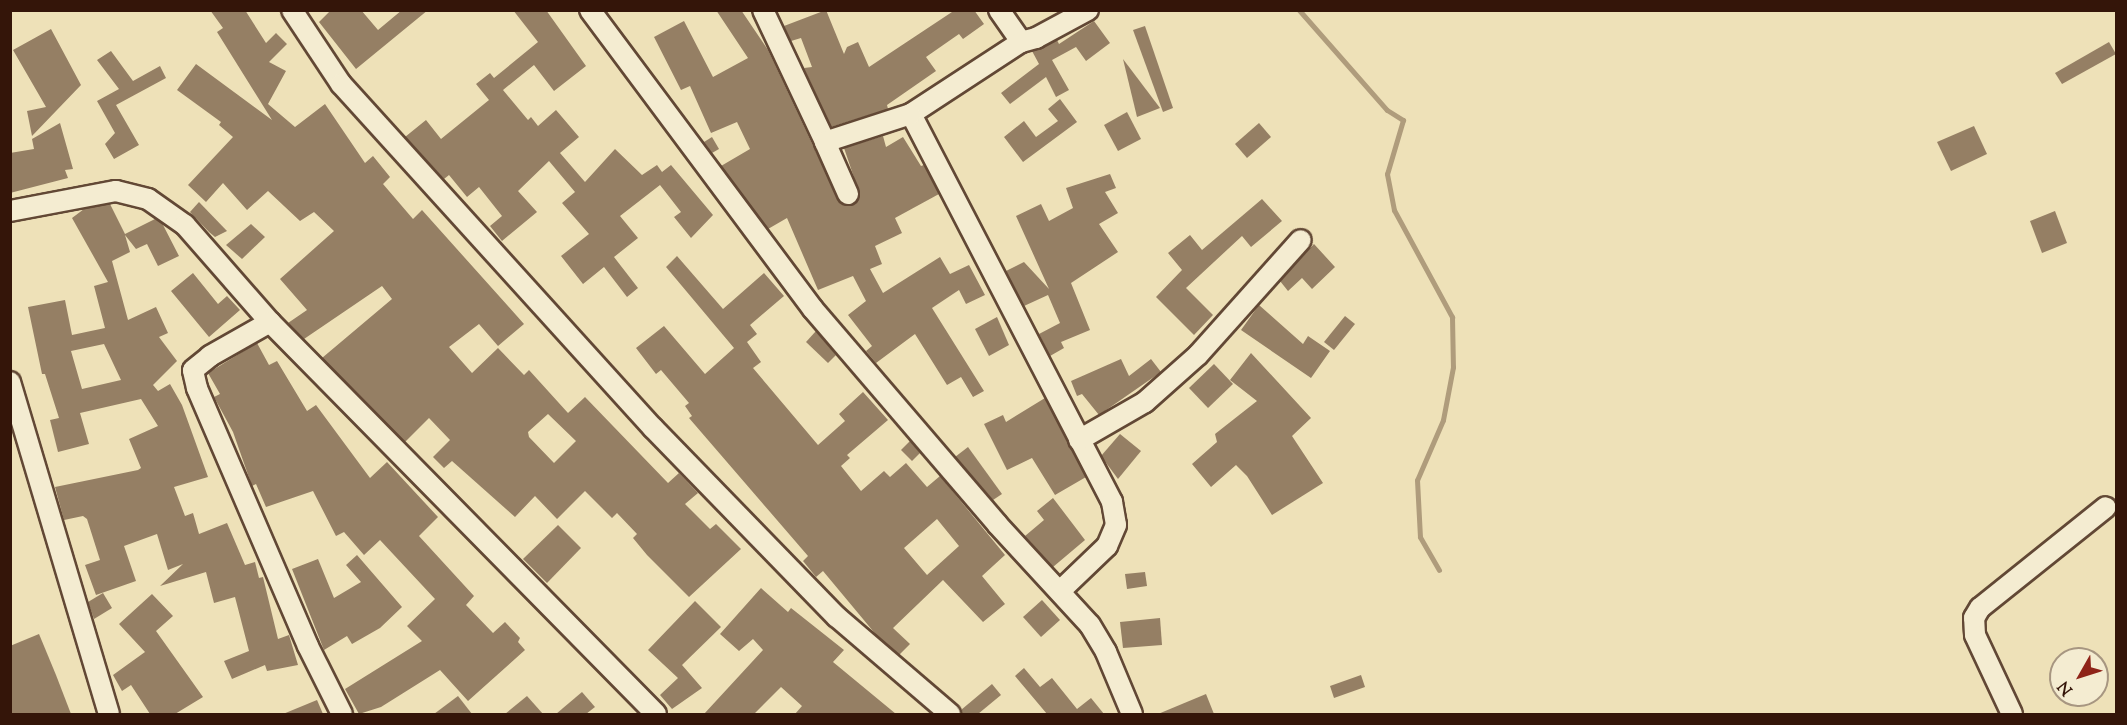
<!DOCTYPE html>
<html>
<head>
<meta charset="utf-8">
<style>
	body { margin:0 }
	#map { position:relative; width:2127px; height:725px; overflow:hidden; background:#eee1b8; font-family:"Sorts Mill Goudy",serif }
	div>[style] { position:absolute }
	.stream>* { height:5px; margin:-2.5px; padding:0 2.5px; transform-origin:2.5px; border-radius:2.5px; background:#af9c7c }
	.building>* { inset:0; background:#957f64 }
	.roads { filter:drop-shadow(2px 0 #624835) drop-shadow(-2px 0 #624835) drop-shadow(0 2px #624835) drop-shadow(0 -2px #624835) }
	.minor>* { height:20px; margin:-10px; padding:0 10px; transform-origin:10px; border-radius:10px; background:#f4ecd1 }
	span { translate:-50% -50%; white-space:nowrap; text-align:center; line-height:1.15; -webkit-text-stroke:4.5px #f4ecd1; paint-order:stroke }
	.frame { position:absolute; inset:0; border:12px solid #341509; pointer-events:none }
	.north { position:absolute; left:2049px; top:647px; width:60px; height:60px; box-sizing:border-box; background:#f4ecd1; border:2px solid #a79681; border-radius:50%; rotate:231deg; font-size:16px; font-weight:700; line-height:24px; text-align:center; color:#341509 }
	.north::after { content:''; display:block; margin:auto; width:21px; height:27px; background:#8f2418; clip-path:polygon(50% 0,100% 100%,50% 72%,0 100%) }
</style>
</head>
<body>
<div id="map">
	<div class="stream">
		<i style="left:1299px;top:10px;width:133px;rotate:48.7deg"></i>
		<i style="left:1387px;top:110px;width:19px;rotate:32deg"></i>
		<i style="left:1403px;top:120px;width:56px;rotate:106.5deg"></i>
		<i style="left:1387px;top:174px;width:37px;rotate:79deg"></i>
		<i style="left:1394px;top:210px;width:122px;rotate:61.5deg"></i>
		<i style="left:1452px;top:317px;width:50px;rotate:88.9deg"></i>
		<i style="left:1453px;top:367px;width:54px;rotate:100.7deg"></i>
		<i style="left:1443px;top:420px;width:65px;rotate:113.4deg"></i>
		<i style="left:1417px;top:480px;width:57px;rotate:87deg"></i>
		<i style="left:1420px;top:537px;width:38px;rotate:60deg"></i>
	</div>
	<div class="building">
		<i style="clip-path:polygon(evenodd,210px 10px,245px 10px,266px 43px,276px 33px,287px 44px,269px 62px,286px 71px,268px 104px,295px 127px,325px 104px,365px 163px,373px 156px,390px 177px,383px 184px,413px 219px,422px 210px,524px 324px,498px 346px,479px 324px,449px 347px,472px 373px,498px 348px,524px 375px,529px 370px,568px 413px,585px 397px,668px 483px,679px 473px,698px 493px,685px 504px,710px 529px,716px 524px,741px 549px,689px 597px,647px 555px,633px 538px,637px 534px,617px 513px,612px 518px,585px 491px,557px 519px,535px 496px,515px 517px,452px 461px,444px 468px,433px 457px,450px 440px,429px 418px,405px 442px,322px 358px,392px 299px,382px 286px,304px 339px,288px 323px,307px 310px,280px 279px,334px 231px,314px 212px,300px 221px,268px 191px,247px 210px,223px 183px,206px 202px,188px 185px,233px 137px,219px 125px,221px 122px,177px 90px,196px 64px,272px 120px,217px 32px,223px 28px,210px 10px,548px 414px,576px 441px,554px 463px,529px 437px,528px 432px,548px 414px)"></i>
		<i style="clip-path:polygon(331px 10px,361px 10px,378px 30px,402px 10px,428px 10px,356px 69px,319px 22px)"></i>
		<i style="clip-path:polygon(513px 10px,546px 10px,586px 66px,554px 91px,534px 65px,503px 90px,528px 120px,531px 117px,538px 126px,556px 110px,579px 137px,560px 153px,585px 182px,615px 149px,642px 175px,657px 165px,662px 172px,671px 165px,713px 215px,691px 238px,674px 217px,681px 212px,660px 185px,620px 216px,638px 238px,614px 257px,638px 288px,627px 297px,604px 267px,583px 284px,561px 256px,589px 234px,562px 203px,575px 192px,549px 161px,518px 191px,537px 212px,502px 241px,490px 226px,502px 216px,479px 187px,467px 197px,449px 175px,444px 179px,405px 137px,426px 120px,441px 139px,489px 100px,476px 84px,490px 73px,494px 78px,538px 42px)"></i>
		<i style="clip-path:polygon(716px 10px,741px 10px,768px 50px,840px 203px,853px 205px,860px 195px,844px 148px,883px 136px,886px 147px,903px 137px,921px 166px,924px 165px,939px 194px,895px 218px,902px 233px,875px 246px,882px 264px,870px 269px,883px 293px,940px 257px,950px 274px,969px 265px,985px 295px,966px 304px,959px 290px,932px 308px,984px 391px,973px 397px,961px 377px,947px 385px,915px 334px,876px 363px,866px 351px,872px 346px,848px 315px,866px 301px,853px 276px,818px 290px,787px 218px,768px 229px,721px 166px,750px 149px,737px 122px,711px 133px,690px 86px,681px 90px,654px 37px,684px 21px,713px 77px,748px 58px)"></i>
		<i style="clip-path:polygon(826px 10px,844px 54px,847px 47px,858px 42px,869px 67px,955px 10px,974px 10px,984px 24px,963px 39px,959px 34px,926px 57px,936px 71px,887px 105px,888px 109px,831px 127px,804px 68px,812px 67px,801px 38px,791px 41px,784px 26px)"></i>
		<i style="clip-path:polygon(1094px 21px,1110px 43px,1086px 61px,1076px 47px,1052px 60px,1069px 90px,1056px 97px,1046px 77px,1010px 104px,1001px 93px,1039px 64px,1032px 51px,1057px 40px,1059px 44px)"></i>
		<i style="clip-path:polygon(1145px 26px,1173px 108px,1163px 112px,1133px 30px)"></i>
		<i style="clip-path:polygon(51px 29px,81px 85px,32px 136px,27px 111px,46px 107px,13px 50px)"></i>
		<i style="clip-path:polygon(2109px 42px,2116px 54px,2062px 84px,2055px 73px)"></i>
		<i style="clip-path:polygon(111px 51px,133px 81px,160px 66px,166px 78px,116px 105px,139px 145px,114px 159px,105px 144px,115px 133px,97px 101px,119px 89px,97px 60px)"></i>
		<i style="clip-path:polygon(1123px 59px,1160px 108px,1137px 117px)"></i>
		<i style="clip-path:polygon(1060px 99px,1077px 122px,1023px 162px,1004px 137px,1024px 121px,1036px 137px,1058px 121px,1048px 109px)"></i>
		<i style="clip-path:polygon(1127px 112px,1141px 139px,1118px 151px,1104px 125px)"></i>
		<i style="clip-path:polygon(60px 123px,73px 169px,65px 170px,68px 178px,10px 193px,10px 153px,34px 149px,32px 139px)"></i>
		<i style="clip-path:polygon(1259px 123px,1271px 137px,1247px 158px,1235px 144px)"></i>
		<i style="clip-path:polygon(1974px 126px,1987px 154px,1951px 171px,1937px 142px)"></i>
		<i style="clip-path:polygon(712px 137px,719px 149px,712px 153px,704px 142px)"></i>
		<i style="clip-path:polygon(1110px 174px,1116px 188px,1105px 192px,1118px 213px,1099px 224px,1118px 252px,1071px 283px,1090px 330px,1061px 342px,1064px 348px,1050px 356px,1039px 334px,1060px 323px,1048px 295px,1024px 306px,1006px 271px,1024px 262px,1049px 289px,1016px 216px,1041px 204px,1049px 221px,1073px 208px,1066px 188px)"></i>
		<i style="clip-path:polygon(1262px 199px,1282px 221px,1251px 247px,1242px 236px,1186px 288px,1213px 315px,1194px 335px,1156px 297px,1182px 270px,1168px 253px,1190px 235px,1202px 250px)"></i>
		<i style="clip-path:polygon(199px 202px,227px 231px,215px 237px,209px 232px,190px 212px)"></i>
		<i style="clip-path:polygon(evenodd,110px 204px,125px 234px,155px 219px,162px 223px,179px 256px,158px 266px,147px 244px,136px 249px,125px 235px,130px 252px,112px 261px,128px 320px,156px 307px,168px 333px,159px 337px,177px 361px,153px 385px,158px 391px,170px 384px,182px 405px,208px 477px,174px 487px,185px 516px,193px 513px,199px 534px,227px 523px,245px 565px,255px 562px,259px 578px,263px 577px,278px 639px,289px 635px,298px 665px,267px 671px,265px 665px,232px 679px,224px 661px,249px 651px,235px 597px,214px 603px,206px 572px,160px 586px,183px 564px,168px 570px,157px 534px,124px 546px,136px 581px,96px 595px,85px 565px,100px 560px,87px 519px,83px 516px,64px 520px,55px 487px,138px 470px,141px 468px,129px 439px,158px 426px,141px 399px,80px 413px,89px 444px,58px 452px,50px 420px,59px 418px,45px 374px,42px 374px,28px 307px,65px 300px,72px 335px,105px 328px,94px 286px,108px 282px,72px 218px,84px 209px,110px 204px,104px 344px,121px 380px,82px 389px,71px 351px,104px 344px)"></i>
		<i style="clip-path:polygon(2055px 211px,2067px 243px,2042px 253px,2030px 221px)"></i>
		<i style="clip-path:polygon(251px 224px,265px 237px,242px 259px,226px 245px)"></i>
		<i style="clip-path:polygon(1314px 244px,1335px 267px,1312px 289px,1302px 278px,1288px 291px,1280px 281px)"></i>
		<i style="clip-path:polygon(evenodd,677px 256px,723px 309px,764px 273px,784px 296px,750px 325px,757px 334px,747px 342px,761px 362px,753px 368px,818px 445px,845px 421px,839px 414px,863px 392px,888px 420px,847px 455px,850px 458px,841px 466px,861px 491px,884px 471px,890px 477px,906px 463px,927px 487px,940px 476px,1005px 555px,982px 576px,1005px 604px,983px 622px,943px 580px,893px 628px,910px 644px,899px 655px,878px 637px,823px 571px,816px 577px,803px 561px,808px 556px,689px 418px,692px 416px,685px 406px,689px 403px,661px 370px,656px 374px,636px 348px,664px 326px,705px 374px,734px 348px,666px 267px,677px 256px,937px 519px,959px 546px,927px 575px,904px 548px,937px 519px)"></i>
		<i style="clip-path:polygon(193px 273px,218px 304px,227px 296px,240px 310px,209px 337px,171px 291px)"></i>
		<i style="clip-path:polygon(1259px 305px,1303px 344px,1308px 336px,1330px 351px,1311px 378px,1241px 330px)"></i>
		<i style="clip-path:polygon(1345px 316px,1355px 324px,1334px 350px,1324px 342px)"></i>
		<i style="clip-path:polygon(997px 317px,1009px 345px,989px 356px,975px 329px)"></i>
		<i style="clip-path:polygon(816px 331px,836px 355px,828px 363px,806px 342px)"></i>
		<i style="clip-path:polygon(257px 343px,269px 365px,277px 361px,307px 411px,316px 405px,370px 478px,387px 462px,438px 517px,419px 536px,474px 596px,466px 605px,493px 633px,505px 622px,520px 638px,518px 642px,525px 650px,468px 701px,440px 670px,381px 707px,359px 714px,345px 689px,422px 641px,407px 626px,435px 599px,380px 540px,364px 555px,344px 532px,336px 536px,313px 491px,266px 507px,256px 484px,252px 486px,233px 432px,214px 397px,220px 394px,208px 373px)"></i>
		<i style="clip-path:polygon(1251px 353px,1311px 418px,1292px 436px,1323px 483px,1272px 515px,1247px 476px,1236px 465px,1211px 487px,1192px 464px,1217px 442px,1215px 434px,1257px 401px,1230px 380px)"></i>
		<i style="clip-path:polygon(1121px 359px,1129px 376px,1151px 359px,1161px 372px,1099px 415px,1082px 394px,1077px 396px,1071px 381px)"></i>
		<i style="clip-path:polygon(1214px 364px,1233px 384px,1208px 408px,1189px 388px)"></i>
		<i style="clip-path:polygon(1045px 398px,1086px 477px,1055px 495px,1032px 458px,1007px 470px,984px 424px,1003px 415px,1006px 422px)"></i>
		<i style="clip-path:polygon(1120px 434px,1141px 451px,1118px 479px,1101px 456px)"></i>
		<i style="clip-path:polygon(910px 441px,920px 453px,912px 461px,901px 450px)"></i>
		<i style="clip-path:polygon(968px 447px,1002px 494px,993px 500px,955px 457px)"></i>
		<i style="clip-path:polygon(1053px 498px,1085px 540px,1053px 567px,1025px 536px,1044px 520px,1037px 511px)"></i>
		<i style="clip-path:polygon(558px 525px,581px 548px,547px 583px,523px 559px)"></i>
		<i style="clip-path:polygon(357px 555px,402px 607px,380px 628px,352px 644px,347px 636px,324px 650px,292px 569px,318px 559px,334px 598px,361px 582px,346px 565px)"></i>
		<i style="clip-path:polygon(1145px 572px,1147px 586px,1127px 589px,1125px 574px)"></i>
		<i style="clip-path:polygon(761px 588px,788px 612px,791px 608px,844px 650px,833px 662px,896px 714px,795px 714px,802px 706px,781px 687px,754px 714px,704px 714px,763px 650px,753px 639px,739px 651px,720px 634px)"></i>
		<i style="clip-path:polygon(103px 593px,112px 608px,94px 619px,88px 602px)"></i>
		<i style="clip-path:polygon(152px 594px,173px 616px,156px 631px,203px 697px,175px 714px,150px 714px,131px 685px,122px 691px,113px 675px,145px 652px,119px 624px)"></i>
		<i style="clip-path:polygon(1042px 600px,1060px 620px,1041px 637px,1023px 617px)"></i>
		<i style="clip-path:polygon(695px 601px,721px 627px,682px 665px,702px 688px,672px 709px,660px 695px,678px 678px,648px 650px)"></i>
		<i style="clip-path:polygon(1160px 618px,1162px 645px,1123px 648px,1120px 622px)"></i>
		<i style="clip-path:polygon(39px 634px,56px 675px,71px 714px,10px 714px,10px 646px)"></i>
		<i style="clip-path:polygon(1024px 668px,1040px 687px,1052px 678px,1077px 709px,1091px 698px,1104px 714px,1047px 714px,1015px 676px)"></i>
		<i style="clip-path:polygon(1361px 675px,1365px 687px,1334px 698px,1330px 686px)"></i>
		<i style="clip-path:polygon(992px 684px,1001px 695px,978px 714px,962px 714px,961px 710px)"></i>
		<i style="clip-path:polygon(582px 692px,595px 707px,586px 714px,556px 714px)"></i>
		<i style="clip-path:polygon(1206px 694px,1214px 714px,1158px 714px)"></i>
		<i style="clip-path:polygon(458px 696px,472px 714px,434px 714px)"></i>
		<i style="clip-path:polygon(527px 696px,543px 714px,505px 714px)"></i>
		<i style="clip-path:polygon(317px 700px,323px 714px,283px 714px)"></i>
	</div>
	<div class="roads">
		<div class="minor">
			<i style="left:292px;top:10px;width:89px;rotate:56.5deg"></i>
			<i style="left:341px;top:84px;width:464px;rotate:47.8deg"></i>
			<i style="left:653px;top:428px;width:264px;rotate:45.8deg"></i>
			<i style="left:837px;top:617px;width:149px;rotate:40.6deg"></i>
			<i style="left:590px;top:10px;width:373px;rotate:53.3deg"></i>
			<i style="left:813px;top:309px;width:283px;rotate:49.4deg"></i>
			<i style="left:997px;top:524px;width:137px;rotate:47.4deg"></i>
			<i style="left:1090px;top:625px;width:31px;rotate:59deg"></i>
			<i style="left:1106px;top:652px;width:67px;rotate:67.2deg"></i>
			<i style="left:763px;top:10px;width:146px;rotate:64.8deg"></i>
			<i style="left:999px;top:10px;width:39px;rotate:55deg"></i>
			<i style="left:1021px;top:42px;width:16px;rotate:-15deg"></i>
			<i style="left:1036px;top:38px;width:59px;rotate:-28.3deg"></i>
			<i style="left:1021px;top:42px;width:131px;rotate:146.8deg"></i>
			<i style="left:911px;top:114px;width:437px;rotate:62.6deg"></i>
			<i style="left:1112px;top:502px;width:23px;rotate:80deg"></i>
			<i style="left:1116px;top:525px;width:23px;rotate:113deg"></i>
			<i style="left:1107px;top:546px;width:65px;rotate:136.2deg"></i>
			<i style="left:848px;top:194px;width:57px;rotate:-113.9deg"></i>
			<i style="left:825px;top:142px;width:90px;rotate:-18deg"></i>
			<i style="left:10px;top:211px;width:108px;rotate:-10.7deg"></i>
			<i style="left:116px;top:191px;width:33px;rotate:14deg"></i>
			<i style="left:148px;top:199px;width:45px;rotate:35.1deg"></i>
			<i style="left:185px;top:225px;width:129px;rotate:48.8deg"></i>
			<i style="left:10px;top:382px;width:346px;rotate:73.4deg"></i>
			<i style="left:1079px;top:440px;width:76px;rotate:-29.9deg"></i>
			<i style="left:1145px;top:402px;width:71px;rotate:-41.6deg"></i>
			<i style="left:1198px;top:355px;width:154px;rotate:-48.2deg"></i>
			<i style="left:342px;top:714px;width:76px;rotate:-116.6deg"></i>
			<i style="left:308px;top:646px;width:281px;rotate:-113.3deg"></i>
			<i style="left:197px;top:388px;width:18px;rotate:-103deg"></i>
			<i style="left:193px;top:370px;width:22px;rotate:-39deg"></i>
			<i style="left:210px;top:356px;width:69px;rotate:-29.5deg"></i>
			<i style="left:270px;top:322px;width:550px;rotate:45.44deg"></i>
			<i style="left:2012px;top:714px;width:87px;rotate:-115.1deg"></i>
			<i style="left:1975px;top:635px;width:17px;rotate:-93deg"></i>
			<i style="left:1974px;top:618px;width:12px;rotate:-59deg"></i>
			<i style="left:1980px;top:608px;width:161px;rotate:-38.7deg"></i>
		</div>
	</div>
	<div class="frame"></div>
	<div class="north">N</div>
</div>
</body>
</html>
